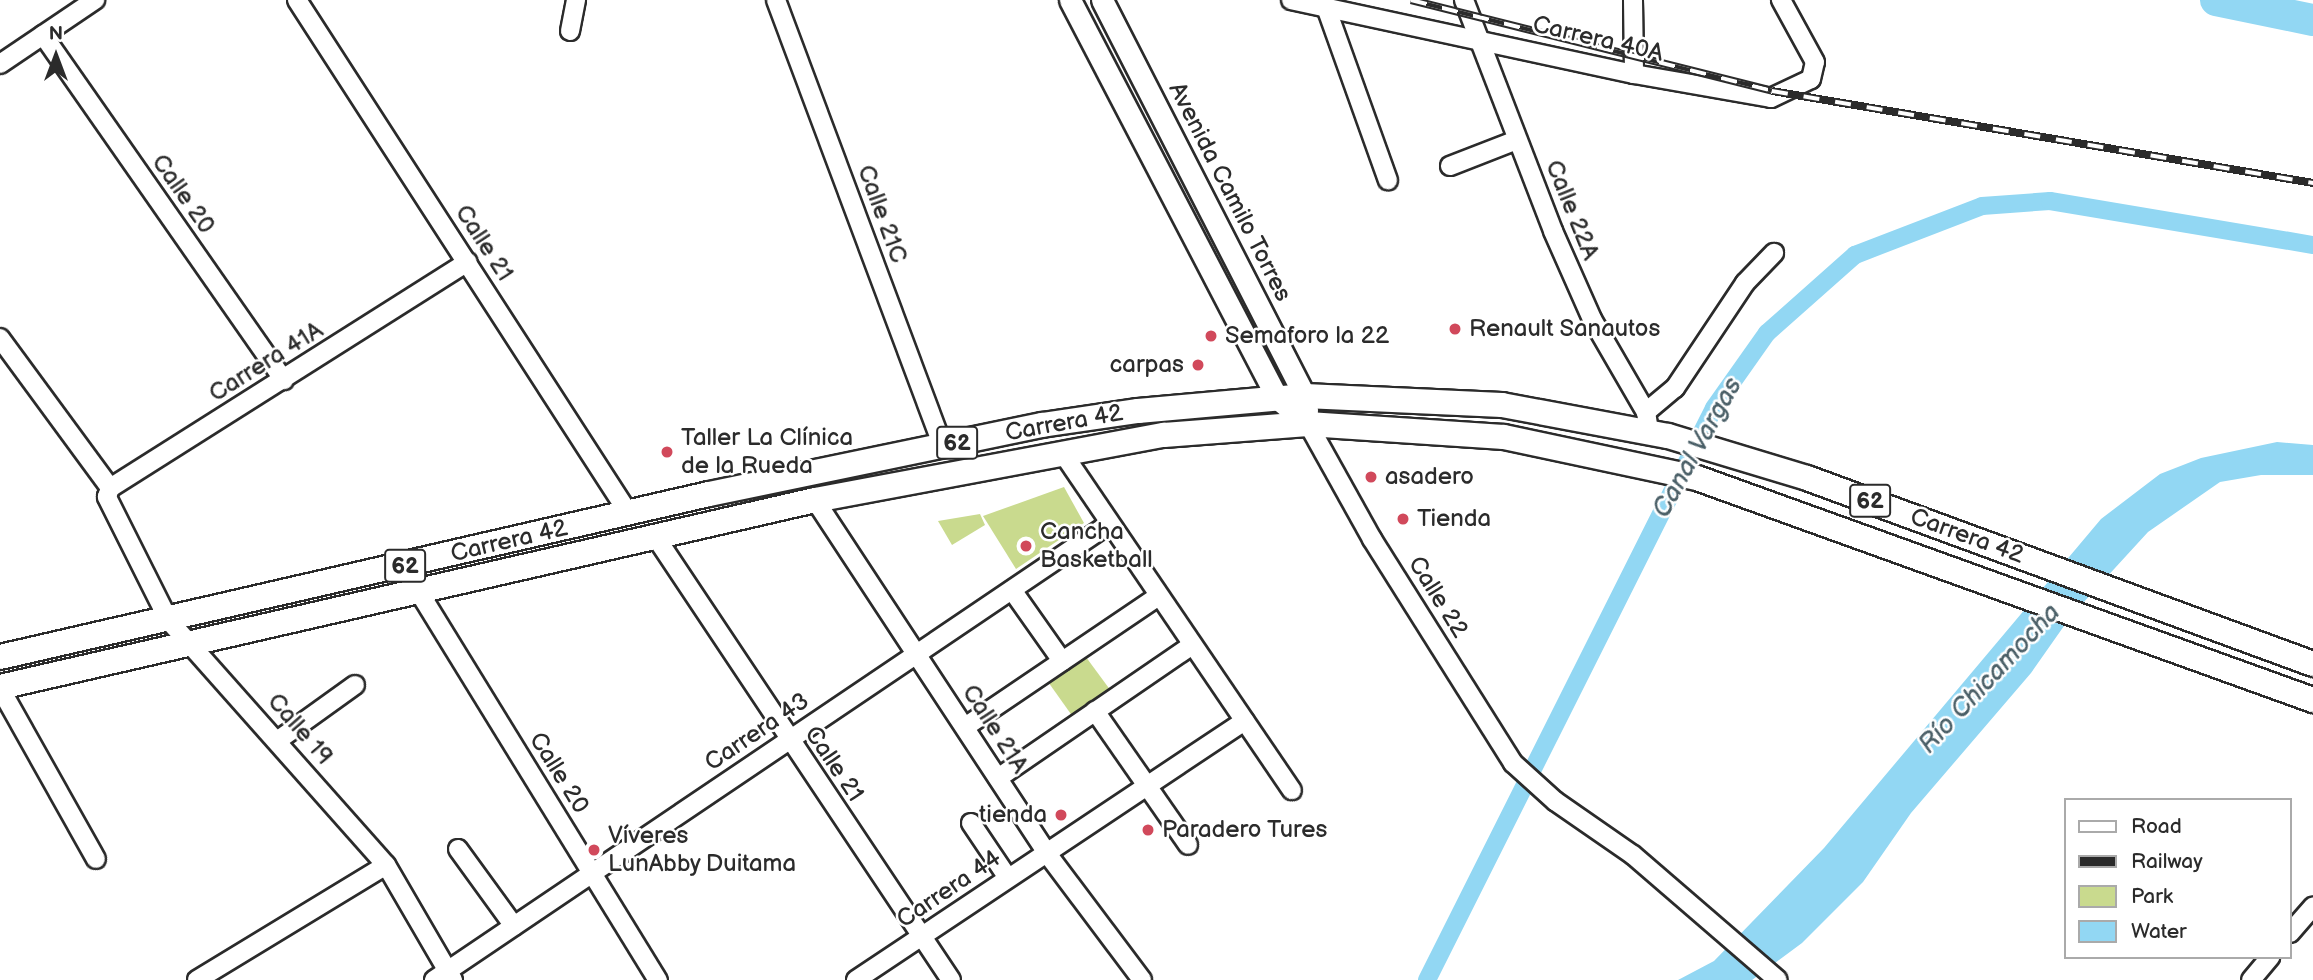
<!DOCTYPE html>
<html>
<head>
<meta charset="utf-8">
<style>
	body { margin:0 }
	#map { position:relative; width:2313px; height:980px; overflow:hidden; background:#fff; font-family:"Balsamiq Sans",sans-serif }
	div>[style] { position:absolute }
	.green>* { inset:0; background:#c9da8e }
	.water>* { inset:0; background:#92d7f3 }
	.canal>* { height:18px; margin:-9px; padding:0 9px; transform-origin:9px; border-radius:9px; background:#92d7f3 }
	.river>* { height:32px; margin:-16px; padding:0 16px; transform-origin:16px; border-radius:16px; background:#92d7f3 }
	.roads { filter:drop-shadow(2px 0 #2b2b2b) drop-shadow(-2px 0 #2b2b2b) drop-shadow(0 2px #2b2b2b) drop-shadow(0 -2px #2b2b2b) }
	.minor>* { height:18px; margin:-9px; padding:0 9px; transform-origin:9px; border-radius:9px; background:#fff }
	.major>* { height:21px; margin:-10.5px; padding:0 10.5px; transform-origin:10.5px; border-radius:10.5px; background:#fff }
	.highway>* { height:24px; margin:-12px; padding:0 12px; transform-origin:12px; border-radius:12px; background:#fff }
	.rail>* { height:8px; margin-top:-4px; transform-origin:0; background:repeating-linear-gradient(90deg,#fff 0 16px,#2b2b2b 0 32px); box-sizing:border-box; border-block:2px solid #2b2b2b }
	.dots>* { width:19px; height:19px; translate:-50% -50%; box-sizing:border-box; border:4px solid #fff; border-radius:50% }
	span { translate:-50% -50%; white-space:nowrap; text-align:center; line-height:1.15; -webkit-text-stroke:5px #fff; paint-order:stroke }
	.shield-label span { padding:2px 5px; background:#fff; border:2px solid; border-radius:5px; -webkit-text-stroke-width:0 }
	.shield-label { font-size:23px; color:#2b2b2b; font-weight:700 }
	.street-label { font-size:24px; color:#2b2b2b }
	.poi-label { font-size:24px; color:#2b2b2b }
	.left { translate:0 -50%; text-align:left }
	.right { translate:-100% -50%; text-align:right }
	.water-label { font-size:26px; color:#4a5f67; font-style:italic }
	.legend { position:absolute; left:2064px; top:798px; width:228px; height:161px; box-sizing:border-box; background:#fff; border:2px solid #aaa; margin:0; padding:9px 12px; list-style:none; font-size:21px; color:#2b2b2b }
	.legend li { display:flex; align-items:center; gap:14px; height:35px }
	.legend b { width:35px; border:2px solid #aaa }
	.north { position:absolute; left:21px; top:21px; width:70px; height:70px; -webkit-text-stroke:5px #fff; paint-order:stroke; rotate:0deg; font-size:19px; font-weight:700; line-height:28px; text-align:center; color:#2b2b2b }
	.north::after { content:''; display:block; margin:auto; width:24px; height:32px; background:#2b2b2b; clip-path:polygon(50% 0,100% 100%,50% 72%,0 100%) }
</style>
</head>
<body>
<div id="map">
	<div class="green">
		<i style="clip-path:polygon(1064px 487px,1084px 523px,1016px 569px,983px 516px)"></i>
		<i style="clip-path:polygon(980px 514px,985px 525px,952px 545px,938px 521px)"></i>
		<i style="clip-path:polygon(1083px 653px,1111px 691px,1073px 717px,1046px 679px)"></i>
	</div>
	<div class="water">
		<i style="clip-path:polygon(2277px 442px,2313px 445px,2313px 475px,2261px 475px,2220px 482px,2148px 532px,2071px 616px,2031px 673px,1911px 813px,1863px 882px,1802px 943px,1752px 980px,1678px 980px,1714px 961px,1824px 848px,2101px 519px,2160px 474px,2201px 458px)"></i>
	</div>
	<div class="canal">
		<i style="left:1427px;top:980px;width:640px;rotate:-63.35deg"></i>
		<i style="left:1714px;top:408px;width:92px;rotate:-54.8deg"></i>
		<i style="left:1767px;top:333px;width:118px;rotate:-41.6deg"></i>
		<i style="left:1855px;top:255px;width:136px;rotate:-21.1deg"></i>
		<i style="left:1982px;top:206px;width:68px;rotate:-4.2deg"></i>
		<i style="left:2050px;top:201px;width:267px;rotate:9.5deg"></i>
	</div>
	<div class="river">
		<i style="left:2216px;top:0;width:99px;rotate:11.7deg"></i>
	</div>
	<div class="roads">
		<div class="minor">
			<i style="left:297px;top:0;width:612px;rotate:57.14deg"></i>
			<i style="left:776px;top:0;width:476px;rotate:69.5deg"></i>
			<i style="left:1291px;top:0;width:351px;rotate:12.2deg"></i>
			<i style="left:1634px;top:74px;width:139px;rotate:9.9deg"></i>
			<i style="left:1771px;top:98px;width:44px;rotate:-25.4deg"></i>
			<i style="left:1811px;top:79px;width:17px;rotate:-77deg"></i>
			<i style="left:1815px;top:62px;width:71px;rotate:-118.7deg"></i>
			<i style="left:1464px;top:0;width:248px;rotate:68.9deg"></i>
			<i style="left:1553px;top:231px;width:96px;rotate:66.1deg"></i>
			<i style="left:1592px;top:319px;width:108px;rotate:59.9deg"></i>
			<i style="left:1646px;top:412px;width:20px;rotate:81deg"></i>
			<i style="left:1633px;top:0;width:74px;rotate:89.2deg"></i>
			<i style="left:1327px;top:10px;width:181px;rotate:70.3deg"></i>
			<i style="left:570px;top:31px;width:32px;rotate:-79deg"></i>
			<i style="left:43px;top:35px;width:421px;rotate:55.1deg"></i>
			<i style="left:0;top:64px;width:115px;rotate:-34deg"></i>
			<i style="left:1450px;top:166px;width:72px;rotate:-21.2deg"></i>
			<i style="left:0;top:338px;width:186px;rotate:53.7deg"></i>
			<i style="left:1646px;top:412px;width:38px;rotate:-40deg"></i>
			<i style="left:1675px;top:388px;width:126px;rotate:-56.3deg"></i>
			<i style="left:1745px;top:283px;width:42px;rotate:-46deg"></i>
			<i style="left:1308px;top:424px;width:132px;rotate:60.9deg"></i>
			<i style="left:1372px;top:539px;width:265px;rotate:57.8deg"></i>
			<i style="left:1513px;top:763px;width:57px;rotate:42.1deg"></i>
			<i style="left:1555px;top:801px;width:95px;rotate:34.7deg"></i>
			<i style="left:1633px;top:855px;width:191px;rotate:40.8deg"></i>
			<i style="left:1062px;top:452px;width:409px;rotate:55.8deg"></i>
			<i style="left:815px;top:500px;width:421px;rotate:56.7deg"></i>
			<i style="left:1046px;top:852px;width:160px;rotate:53.1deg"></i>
			<i style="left:657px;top:539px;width:530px;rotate:56.31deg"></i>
			<i style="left:1012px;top:590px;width:87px;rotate:54.8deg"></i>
			<i style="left:419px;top:592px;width:456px;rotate:58.4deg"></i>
			<i style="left:0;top:688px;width:196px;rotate:60.7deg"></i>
			<i style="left:1095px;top:711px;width:163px;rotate:55.2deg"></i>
			<i style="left:965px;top:727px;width:232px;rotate:-34.1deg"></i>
			<i style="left:277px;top:741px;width:96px;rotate:-35.7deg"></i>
			<i style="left:998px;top:778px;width:234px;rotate:-34.4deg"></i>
			<i style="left:971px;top:823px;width:66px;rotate:56.1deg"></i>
			<i style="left:458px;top:849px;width:95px;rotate:54deg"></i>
			<i style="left:2290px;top:933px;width:35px;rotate:-49deg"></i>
			<i style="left:197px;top:980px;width:221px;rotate:-31.3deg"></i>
			<i style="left:434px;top:980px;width:815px;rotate:-34.04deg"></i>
			<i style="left:453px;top:980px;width:133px;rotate:-120.2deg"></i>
			<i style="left:386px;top:865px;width:327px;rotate:-131.6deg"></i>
			<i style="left:169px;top:621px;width:139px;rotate:-116.6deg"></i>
			<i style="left:107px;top:497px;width:9px;rotate:-72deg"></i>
			<i style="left:110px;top:488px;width:423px;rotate:-32.3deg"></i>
			<i style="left:856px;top:980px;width:467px;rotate:-33.7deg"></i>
			<i style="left:2251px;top:980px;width:30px;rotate:-50deg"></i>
		</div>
		<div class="major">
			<i style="left:1070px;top:0;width:450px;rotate:62.5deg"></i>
			<i style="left:1278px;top:399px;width:39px;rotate:40deg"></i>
			<i style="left:1102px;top:0;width:445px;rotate:62.9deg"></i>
			<i style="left:1305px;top:396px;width:15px;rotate:82deg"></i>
		</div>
		<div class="highway">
			<i style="left:0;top:657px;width:727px;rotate:-12.95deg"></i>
			<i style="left:709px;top:494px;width:340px;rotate:-11.7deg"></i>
			<i style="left:1042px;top:425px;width:97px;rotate:-8.3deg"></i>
			<i style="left:1138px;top:411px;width:168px;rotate:-5.1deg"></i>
			<i style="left:1305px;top:396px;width:197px;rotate:2.6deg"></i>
			<i style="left:1502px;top:405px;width:169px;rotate:10.6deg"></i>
			<i style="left:1668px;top:436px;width:145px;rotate:16.8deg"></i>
			<i style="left:1807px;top:478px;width:539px;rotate:20.18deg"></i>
			<i style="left:0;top:687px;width:836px;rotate:-12.92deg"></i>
			<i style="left:815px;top:500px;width:355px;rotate:-10.6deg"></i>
			<i style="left:1164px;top:435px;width:144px;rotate:-4.4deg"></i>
			<i style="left:1308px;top:424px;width:196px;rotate:3.8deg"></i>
			<i style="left:1504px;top:437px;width:197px;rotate:12deg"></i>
			<i style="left:1697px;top:478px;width:655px;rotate:19.82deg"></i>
		</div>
	</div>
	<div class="rail">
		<i style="left:1411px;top:0;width:372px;rotate:14.1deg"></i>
		<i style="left:1772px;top:91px;width:549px;rotate:9.65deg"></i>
	</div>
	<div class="dots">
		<i style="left:1455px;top:329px;background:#d1495b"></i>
		<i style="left:1211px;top:336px;background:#d1495b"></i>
		<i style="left:1198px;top:365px;background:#d1495b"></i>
		<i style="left:667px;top:452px;background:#d1495b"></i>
		<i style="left:1371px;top:477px;background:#d1495b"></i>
		<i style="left:1403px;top:519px;background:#d1495b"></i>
		<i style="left:1026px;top:546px;background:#d1495b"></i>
		<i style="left:1061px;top:815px;background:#d1495b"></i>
		<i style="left:1148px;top:830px;background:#d1495b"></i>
		<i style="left:594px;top:850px;background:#d1495b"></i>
	</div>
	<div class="shield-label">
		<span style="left:957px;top:443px">62</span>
		<span style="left:1870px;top:501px">62</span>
		<span style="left:405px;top:566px">62</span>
	</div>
	<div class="street-label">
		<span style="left:1598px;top:39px;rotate:13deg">Carrera 40A</span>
		<span style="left:1230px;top:192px;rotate:63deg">Avenida Camilo Torres</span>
		<span style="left:183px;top:194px;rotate:55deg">Calle 20</span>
		<span style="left:1572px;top:210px;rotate:68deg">Calle 22A</span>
		<span style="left:882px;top:214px;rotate:70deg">Calle 21C</span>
		<span style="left:484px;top:243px;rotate:57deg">Calle 21</span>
		<span style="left:266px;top:362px;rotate:-32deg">Carrera 41A</span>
		<span style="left:1064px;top:423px;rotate:-10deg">Carrera 42</span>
		<span style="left:1967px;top:536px;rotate:20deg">Carrera 42</span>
		<span style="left:509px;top:541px;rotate:-13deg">Carrera 42</span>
		<span style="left:1438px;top:597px;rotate:58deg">Calle 22</span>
		<span style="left:300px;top:729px;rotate:49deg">Calle 19</span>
		<span style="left:995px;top:729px;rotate:57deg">Calle 21A</span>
		<span style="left:757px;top:732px;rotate:-34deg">Carrera 43</span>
		<span style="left:834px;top:764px;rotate:56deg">Calle 21</span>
		<span style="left:559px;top:773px;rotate:58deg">Calle 20</span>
		<span style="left:949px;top:889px;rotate:-34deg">Carrera 44</span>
	</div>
	<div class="poi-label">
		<span class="left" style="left:1469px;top:329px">Renault Sanautos</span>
		<span class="left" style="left:1225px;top:336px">Semaforo la 22</span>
		<span class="right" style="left:1184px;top:365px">carpas</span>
		<span class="left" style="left:681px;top:452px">Taller La Clínica<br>de la Rueda</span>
		<span class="left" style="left:1385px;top:477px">asadero</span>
		<span class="left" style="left:1417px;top:519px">Tienda</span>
		<span class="left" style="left:1040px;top:546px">Cancha<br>Basketball</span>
		<span class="right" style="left:1047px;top:815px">tienda</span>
		<span class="left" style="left:1162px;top:830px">Paradero Tures</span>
		<span class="left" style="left:608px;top:850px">Víveres<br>LunAbby Duitama</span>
	</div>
	<div class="water-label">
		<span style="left:1698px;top:448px;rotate:-61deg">Canal Vargas</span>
		<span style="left:1990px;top:679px;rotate:-47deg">Río Chicamocha</span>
	</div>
	<ul class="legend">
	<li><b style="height:9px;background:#fff"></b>Road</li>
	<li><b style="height:9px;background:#2b2b2b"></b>Railway</li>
	<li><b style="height:19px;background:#c9da8e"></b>Park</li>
	<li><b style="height:19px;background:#92d7f3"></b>Water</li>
	</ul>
	<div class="north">N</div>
</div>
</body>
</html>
